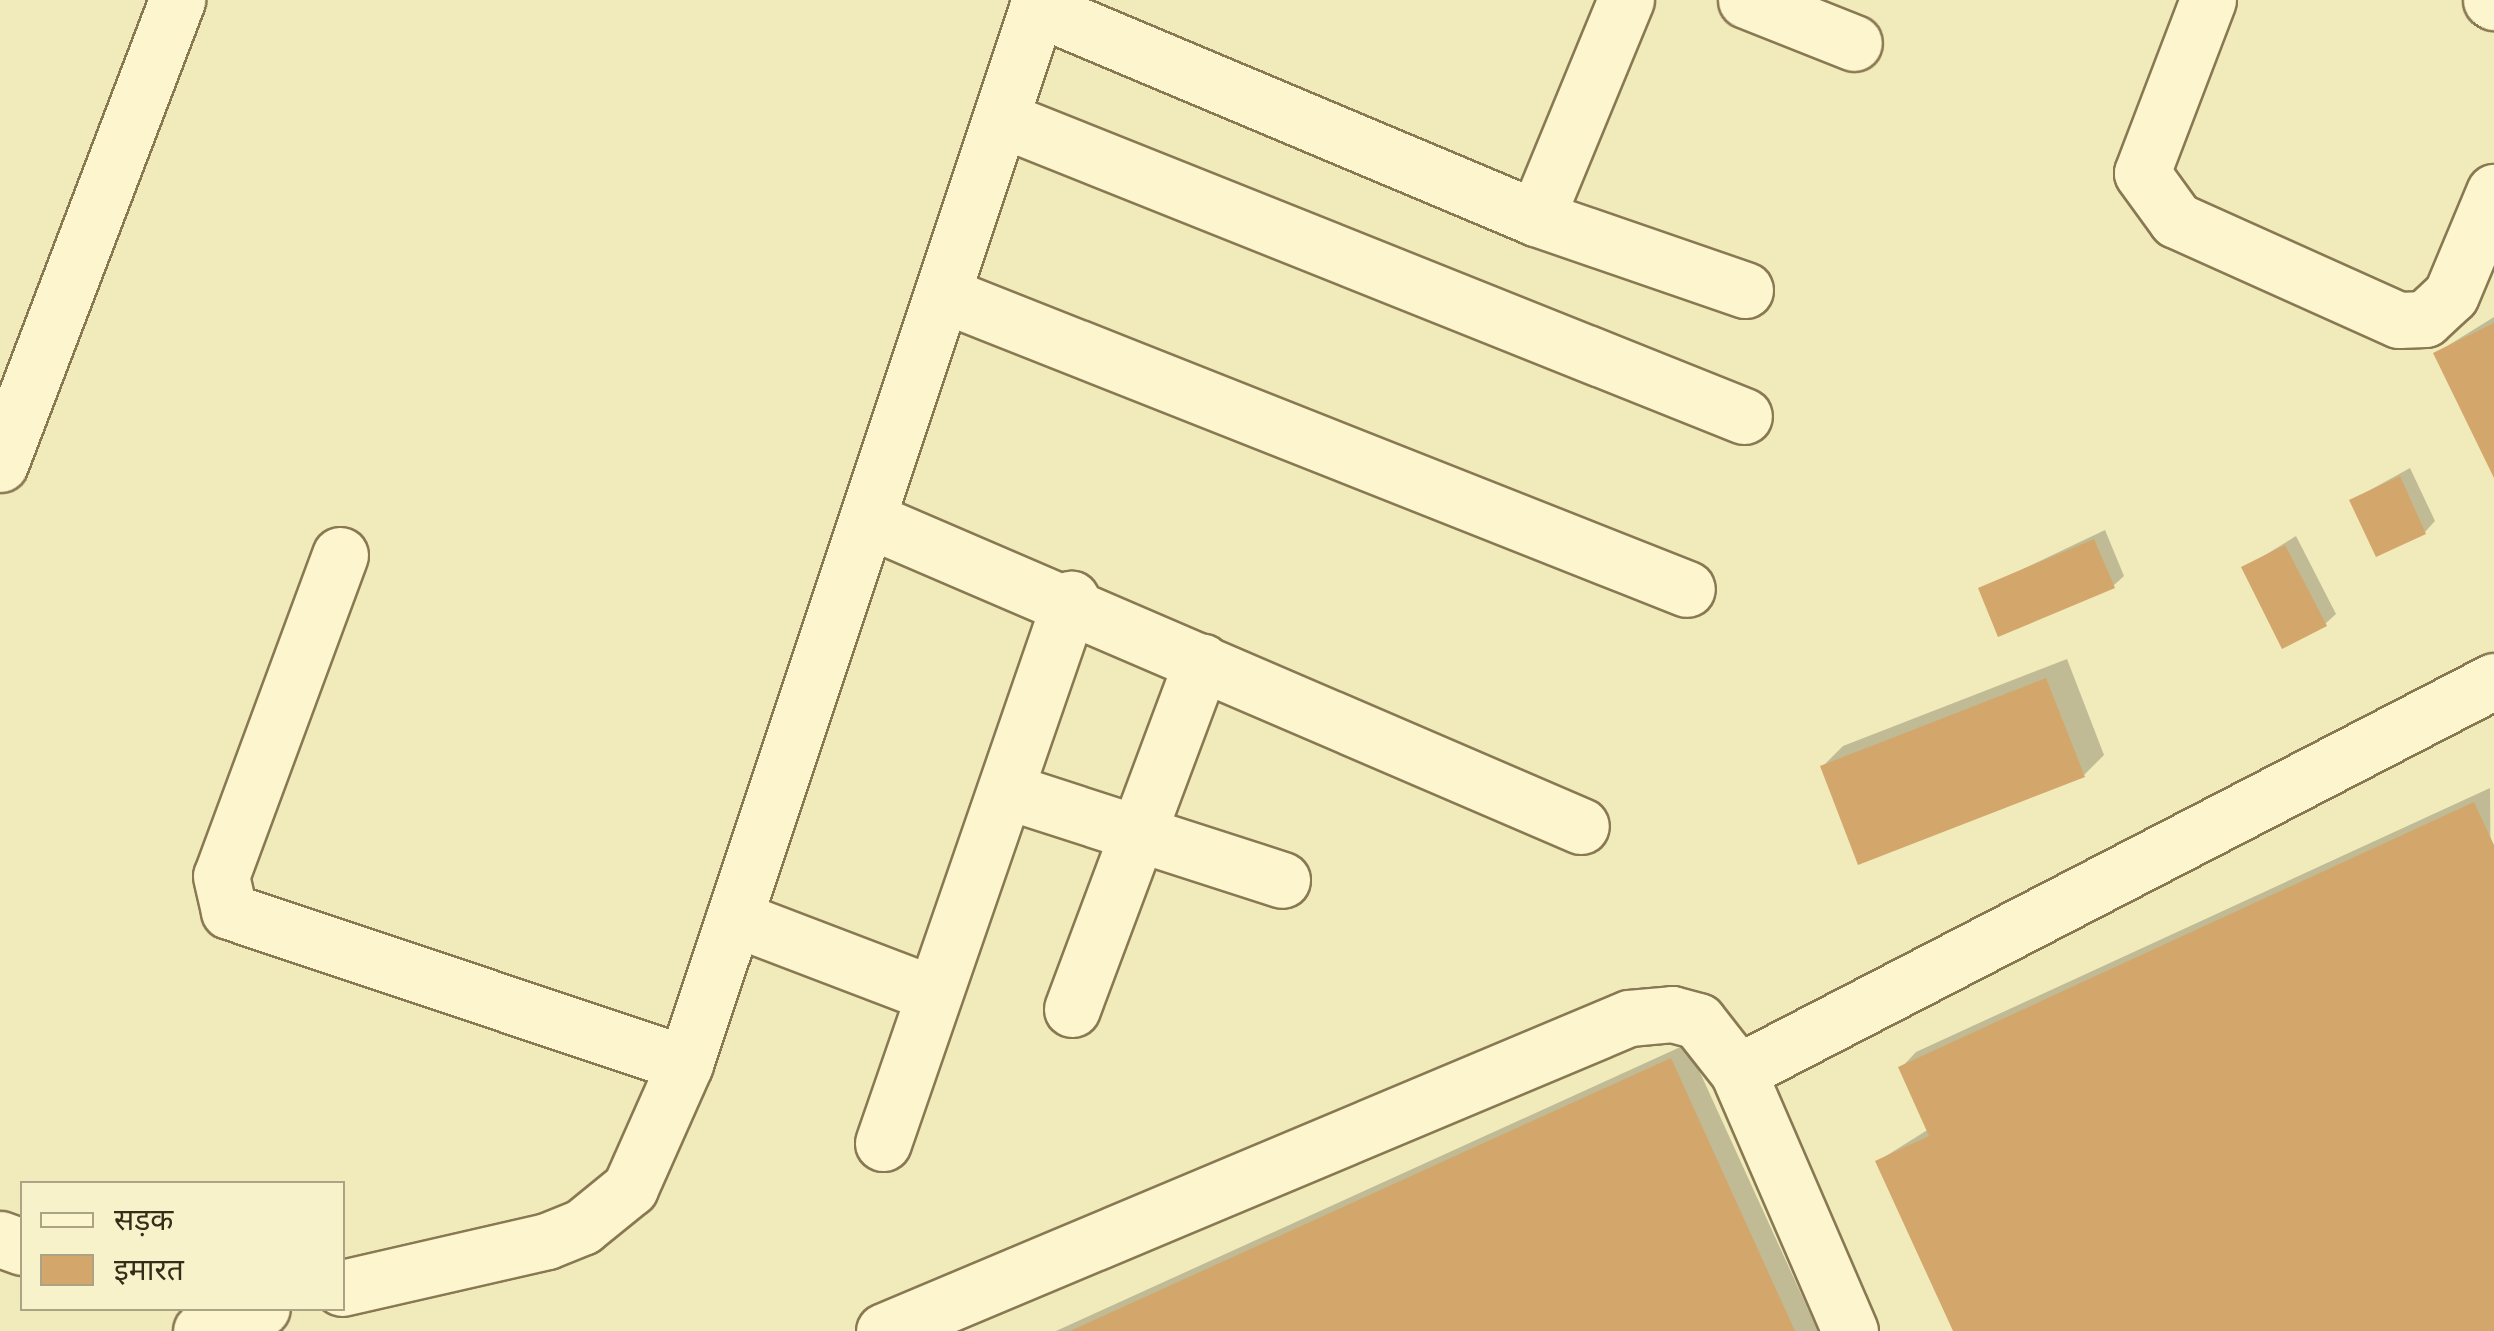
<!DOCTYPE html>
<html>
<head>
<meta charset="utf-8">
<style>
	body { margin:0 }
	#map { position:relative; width:2494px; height:1331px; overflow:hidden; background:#f1eaba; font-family:"Noto Serif","Noto Sans Devanagari",serif }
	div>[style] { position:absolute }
	.shadow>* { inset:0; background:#0003 }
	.building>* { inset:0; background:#d3a76c }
	.roads { filter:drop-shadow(2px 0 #897953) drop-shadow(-2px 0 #897953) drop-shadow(0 2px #897953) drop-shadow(0 -2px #897953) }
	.minor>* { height:55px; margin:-27.5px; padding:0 27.5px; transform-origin:27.5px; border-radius:27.5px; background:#fcf5ce }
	span { translate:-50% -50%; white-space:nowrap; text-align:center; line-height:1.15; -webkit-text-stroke:8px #f8f2ca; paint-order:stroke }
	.legend { position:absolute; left:20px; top:1181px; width:325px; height:130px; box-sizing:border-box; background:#f8f2ca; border:2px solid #aba383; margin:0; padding:12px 18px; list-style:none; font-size:30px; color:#372c19 }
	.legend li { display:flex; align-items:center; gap:20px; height:50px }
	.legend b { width:50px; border:2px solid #aba383 }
</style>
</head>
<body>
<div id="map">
	<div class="shadow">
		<i style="clip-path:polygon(2494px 317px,2494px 472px,2436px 353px)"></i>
		<i style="clip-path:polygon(2410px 468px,2435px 521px,2425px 532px,2352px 500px)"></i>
		<i style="clip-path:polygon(2105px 530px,2124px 576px,2113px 586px,1981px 589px)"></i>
		<i style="clip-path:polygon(2296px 536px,2336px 614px,2325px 624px,2244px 568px)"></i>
		<i style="clip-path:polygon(2067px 659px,2104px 755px,2084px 775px,1823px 766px,1843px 746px)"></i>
		<i style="clip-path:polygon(2490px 788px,2494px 1331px,1956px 1331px,1878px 1161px,1929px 1129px,1901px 1068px,1916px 1052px)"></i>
		<i style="clip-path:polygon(1687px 1044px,1818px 1331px,1056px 1331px)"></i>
	</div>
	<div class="building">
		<i style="clip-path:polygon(2494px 323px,2494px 478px,2433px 353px)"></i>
		<i style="clip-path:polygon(2400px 476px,2426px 534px,2376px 557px,2349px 500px)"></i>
		<i style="clip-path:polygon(2094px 539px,2115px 588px,1998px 637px,1978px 588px)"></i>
		<i style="clip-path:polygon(2285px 545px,2327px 626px,2282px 649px,2241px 567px)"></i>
		<i style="clip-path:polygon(2046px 678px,2085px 777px,1858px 865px,1820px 766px)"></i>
		<i style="clip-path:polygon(2474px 802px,2494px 845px,2494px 1331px,1953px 1331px,1875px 1161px,1929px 1136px,1898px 1067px)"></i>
		<i style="clip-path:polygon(1671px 1058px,1795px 1331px,1070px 1331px)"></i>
	</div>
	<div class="roads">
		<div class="minor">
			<i style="left:1746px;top:0;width:116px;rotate:21.7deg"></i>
			<i style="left:2208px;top:0;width:185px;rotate:110.9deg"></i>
			<i style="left:2142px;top:173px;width:58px;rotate:54.1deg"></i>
			<i style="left:2176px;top:220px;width:244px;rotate:24.2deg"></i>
			<i style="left:2399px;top:320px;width:26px;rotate:-2deg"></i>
			<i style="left:2425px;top:319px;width:35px;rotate:-43deg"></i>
			<i style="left:2451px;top:295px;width:112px;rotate:-67.3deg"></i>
			<i style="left:2491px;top:0;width:4px;rotate:34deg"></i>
			<i style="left:1037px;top:8px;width:541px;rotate:22.82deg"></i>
			<i style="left:1536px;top:218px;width:221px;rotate:19deg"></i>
			<i style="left:1001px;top:119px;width:800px;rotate:21.79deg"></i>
			<i style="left:1536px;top:218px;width:236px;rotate:-67.6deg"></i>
			<i style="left:942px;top:294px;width:801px;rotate:21.6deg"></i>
			<i style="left:0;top:464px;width:497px;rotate:-69.1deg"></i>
			<i style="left:867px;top:519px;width:777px;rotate:23.27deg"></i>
			<i style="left:340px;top:555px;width:342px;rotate:110.3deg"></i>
			<i style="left:221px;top:876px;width:36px;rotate:77deg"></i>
			<i style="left:229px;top:911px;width:481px;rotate:18.5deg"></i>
			<i style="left:1007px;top:791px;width:289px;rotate:17.9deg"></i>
			<i style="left:734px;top:918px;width:210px;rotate:20.9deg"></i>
			<i style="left:1072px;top:1009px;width:371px;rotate:-69.5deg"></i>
			<i style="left:1738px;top:1072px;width:851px;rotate:-27.35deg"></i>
			<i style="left:883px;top:1143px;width:576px;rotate:-70.94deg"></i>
			<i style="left:0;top:1239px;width:23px;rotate:20deg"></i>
			<i style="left:342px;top:1288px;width:210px;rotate:-12.9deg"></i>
			<i style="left:547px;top:1241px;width:38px;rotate:-22deg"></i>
			<i style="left:582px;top:1227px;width:62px;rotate:-39.1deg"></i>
			<i style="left:630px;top:1188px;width:136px;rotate:-66.1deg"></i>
			<i style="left:685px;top:1064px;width:1122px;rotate:-71.55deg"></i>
			<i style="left:201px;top:1331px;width:65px;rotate:-20.7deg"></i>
			<i style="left:884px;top:1331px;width:808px;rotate:-22.79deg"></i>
			<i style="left:1629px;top:1018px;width:43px;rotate:-5.3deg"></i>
			<i style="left:1672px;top:1014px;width:27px;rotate:15deg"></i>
			<i style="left:1698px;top:1021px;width:65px;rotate:51.9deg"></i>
			<i style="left:1738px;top:1072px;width:282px;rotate:66.6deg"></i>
		</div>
	</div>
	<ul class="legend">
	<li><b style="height:12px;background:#fcf5ce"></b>सड़क</li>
	<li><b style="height:28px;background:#d3a76c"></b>इमारत</li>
	</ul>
</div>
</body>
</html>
